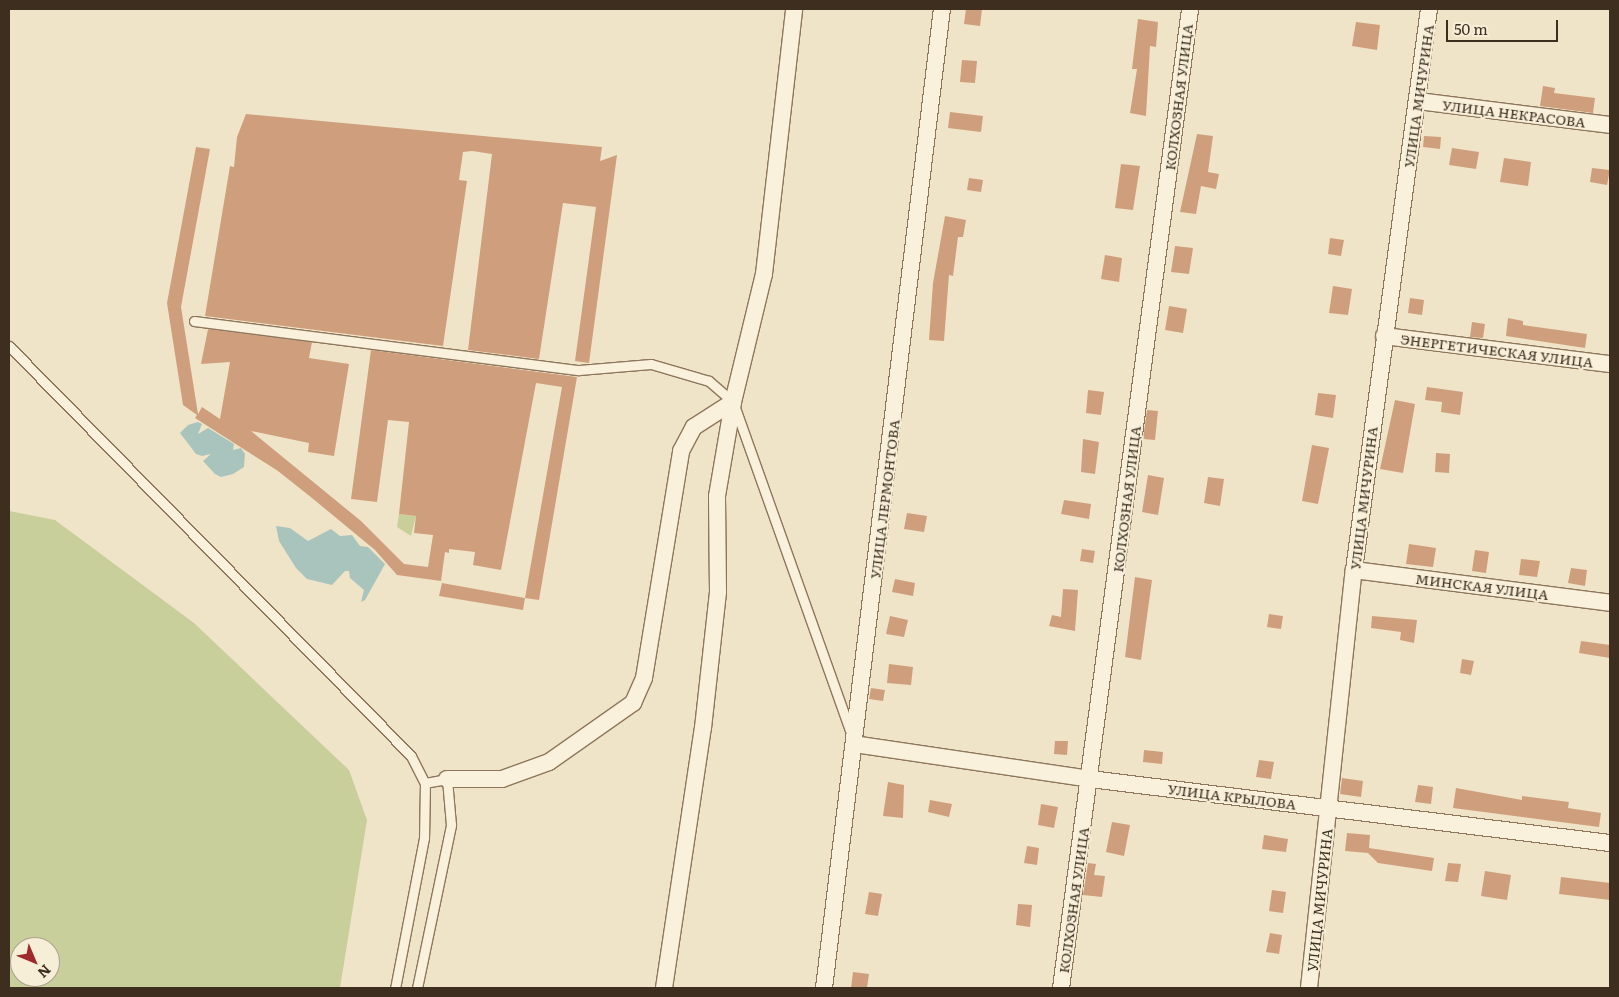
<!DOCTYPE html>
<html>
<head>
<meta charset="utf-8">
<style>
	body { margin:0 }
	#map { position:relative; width:1619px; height:997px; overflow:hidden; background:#f0e4c8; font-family:Literata,serif }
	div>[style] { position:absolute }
	.green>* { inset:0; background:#c9cf9b }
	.water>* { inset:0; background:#a9c4bc }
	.building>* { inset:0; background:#cf9f7d }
	.roads { filter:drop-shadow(1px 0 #8d765c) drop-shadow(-1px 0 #8d765c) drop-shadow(0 1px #8d765c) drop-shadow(0 -1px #8d765c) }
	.lane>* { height:9px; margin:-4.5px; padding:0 4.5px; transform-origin:4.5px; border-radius:4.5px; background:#faf1dc }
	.street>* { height:16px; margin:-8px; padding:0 8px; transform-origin:8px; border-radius:8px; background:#faf1dc }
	span { translate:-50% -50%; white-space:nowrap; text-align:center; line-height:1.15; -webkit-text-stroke:4px #f7eed8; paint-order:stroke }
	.street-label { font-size:14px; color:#3d2e20 }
	.frame { position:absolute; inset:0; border:10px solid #3d2e20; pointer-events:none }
	.north { position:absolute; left:10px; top:937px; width:50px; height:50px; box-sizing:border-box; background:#f7eed8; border:1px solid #ada18e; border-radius:50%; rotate:135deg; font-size:14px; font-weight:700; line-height:20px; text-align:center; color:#3d2e20 }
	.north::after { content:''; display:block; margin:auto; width:18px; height:22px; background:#9e2a2b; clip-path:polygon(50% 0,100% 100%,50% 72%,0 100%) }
	.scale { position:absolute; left:1446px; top:20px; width:112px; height:22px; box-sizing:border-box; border:2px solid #3d2e20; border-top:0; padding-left:6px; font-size:15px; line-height:18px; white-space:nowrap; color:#3d2e20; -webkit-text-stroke:4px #f7eed8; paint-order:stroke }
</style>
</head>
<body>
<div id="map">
	<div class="green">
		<i style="clip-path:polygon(evenodd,9px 511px,55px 520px,194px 623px,349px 770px,367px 820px,340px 988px,9px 988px,9px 511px,20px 947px,50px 947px,50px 977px,20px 977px,20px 947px)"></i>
		<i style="clip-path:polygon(399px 514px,416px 516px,411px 536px,397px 527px)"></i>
	</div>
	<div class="water">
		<i style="clip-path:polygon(198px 422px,202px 424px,198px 434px,208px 428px,234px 444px,233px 450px,241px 448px,245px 454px,244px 467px,233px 474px,221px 477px,215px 474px,203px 461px,211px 454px,202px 456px,196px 454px,180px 433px,188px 425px)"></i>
		<i style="clip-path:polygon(276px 526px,290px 528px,308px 541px,331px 529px,340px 536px,352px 535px,360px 546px,368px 547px,385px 564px,365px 600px,361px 602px,364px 590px,350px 578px,349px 571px,345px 571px,332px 585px,307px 579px,296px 568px,279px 541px)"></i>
	</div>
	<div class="building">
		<i style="clip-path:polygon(966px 9px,982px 9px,980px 26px,964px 24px)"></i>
		<i style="clip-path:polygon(1138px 19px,1158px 22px,1156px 47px,1150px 46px,1146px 116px,1130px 113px,1137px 69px,1132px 69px)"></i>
		<i style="clip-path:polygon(1356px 22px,1380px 25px,1377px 50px,1352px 46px)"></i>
		<i style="clip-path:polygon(962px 60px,977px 61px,975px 83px,960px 82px)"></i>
		<i style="clip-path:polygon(1543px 86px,1555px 88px,1554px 93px,1595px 98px,1593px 113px,1540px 106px)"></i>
		<i style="clip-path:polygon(950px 112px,983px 116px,981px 132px,948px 128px)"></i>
		<i style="clip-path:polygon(246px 114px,602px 147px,600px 161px,617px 155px,589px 363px,575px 361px,596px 207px,563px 203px,539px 359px,468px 350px,492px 154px,472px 151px,463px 152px,459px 180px,467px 181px,443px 346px,205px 316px,230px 166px,234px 167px,237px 137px)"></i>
		<i style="clip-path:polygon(1197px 134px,1213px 136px,1208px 172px,1219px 174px,1216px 189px,1201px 186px,1196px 214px,1180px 212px)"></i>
		<i style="clip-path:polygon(1424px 136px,1441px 137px,1440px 149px,1423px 147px)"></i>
		<i style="clip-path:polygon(196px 147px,210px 149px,181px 307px,198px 414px,202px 407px,220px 419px,230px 362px,201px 364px,208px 329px,312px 342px,309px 358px,349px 364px,334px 456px,308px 452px,309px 443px,251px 431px,361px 521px,404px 564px,428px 567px,433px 535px,414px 533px,416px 516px,399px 514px,409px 422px,388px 420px,377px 502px,351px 499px,371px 350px,577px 377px,539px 600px,525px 598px,562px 387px,536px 383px,501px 570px,473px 565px,475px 552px,449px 549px,449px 553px,445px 552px,441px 581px,397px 575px,375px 550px,312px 498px,278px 471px,195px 418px,197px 415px,183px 405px,167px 303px)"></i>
		<i style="clip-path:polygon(1452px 148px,1479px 152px,1476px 169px,1449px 165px)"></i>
		<i style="clip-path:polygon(1504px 158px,1531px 162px,1528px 186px,1500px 182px)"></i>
		<i style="clip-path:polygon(1121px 164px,1140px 166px,1133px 210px,1115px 208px)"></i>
		<i style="clip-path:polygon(1592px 168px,1610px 170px,1607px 185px,1590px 182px)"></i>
		<i style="clip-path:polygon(969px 178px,983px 180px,981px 192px,967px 190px)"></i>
		<i style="clip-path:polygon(945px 216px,966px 220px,963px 237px,958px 237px,953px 276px,949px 275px,944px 341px,929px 340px,933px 283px)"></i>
		<i style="clip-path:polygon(1330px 238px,1344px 240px,1341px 256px,1328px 254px)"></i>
		<i style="clip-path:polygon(1175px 246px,1193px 248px,1189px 274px,1171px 272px)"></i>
		<i style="clip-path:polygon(1105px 255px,1122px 258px,1119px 282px,1101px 279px)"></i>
		<i style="clip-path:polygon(1333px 286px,1352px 289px,1348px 315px,1329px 313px)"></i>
		<i style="clip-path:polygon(1410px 298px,1424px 300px,1422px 315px,1408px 313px)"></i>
		<i style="clip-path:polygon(1169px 306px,1187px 309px,1183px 333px,1165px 330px)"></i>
		<i style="clip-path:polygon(1508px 318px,1523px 321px,1523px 325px,1587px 334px,1585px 348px,1506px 336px)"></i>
		<i style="clip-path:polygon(1472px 322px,1485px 324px,1483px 338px,1470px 337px)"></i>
		<i style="clip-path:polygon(1427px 387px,1463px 392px,1460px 415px,1441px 412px,1442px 402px,1425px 400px)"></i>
		<i style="clip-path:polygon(1088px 390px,1104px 392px,1101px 415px,1086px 413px)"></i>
		<i style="clip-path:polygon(1318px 393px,1336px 395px,1333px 418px,1315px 415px)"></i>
		<i style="clip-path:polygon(1395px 400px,1415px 404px,1403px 473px,1380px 469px)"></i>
		<i style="clip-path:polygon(1147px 410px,1158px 411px,1155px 440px,1143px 439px)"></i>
		<i style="clip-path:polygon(1083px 439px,1099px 442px,1095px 474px,1081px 472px)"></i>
		<i style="clip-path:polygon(1312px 445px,1329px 448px,1318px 504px,1302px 501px)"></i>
		<i style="clip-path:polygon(1436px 453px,1450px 454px,1449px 473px,1435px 472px)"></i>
		<i style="clip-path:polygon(1148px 475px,1164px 478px,1158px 515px,1142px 512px)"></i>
		<i style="clip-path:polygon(1208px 477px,1224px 479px,1220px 506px,1204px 503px)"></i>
		<i style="clip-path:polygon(1064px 500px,1091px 504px,1089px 519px,1061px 514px)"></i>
		<i style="clip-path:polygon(907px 513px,927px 516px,924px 532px,904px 529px)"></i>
		<i style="clip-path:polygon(1409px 544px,1436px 548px,1433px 567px,1406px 564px)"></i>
		<i style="clip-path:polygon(1082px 549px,1095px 551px,1093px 563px,1080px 561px)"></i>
		<i style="clip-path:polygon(1475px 550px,1489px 552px,1486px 573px,1472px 571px)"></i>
		<i style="clip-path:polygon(1521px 559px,1540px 561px,1537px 577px,1519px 575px)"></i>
		<i style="clip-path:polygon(1571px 568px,1587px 570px,1585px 586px,1568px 583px)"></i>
		<i style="clip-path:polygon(1135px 577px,1152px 580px,1141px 660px,1125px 657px)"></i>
		<i style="clip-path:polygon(895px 579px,915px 583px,913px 596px,892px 592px)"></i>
		<i style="clip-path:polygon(442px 583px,525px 598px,523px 610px,439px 596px)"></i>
		<i style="clip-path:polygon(1063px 589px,1078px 590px,1075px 631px,1049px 626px,1052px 615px,1061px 617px)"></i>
		<i style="clip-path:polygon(1269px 614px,1283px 616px,1281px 629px,1267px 627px)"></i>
		<i style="clip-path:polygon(890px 616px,908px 620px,904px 637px,886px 634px)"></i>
		<i style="clip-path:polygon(1372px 616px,1417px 620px,1414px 643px,1400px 640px,1401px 632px,1371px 628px)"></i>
		<i style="clip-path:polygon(1581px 641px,1610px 645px,1610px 658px,1579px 653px)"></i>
		<i style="clip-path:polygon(1462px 659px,1474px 661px,1471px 675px,1460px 673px)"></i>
		<i style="clip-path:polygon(889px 664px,913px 667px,911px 685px,887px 683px)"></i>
		<i style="clip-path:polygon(871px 688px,885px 690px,883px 701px,869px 699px)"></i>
		<i style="clip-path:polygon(1055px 741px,1068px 741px,1067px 755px,1054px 754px)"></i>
		<i style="clip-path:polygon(1144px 750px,1163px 752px,1162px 764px,1143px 762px)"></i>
		<i style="clip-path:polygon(1259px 760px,1274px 762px,1271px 779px,1256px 777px)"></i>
		<i style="clip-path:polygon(1342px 778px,1363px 781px,1361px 797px,1340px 794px)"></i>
		<i style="clip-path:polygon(888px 782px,904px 785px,903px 818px,883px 816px)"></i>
		<i style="clip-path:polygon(1418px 785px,1433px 787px,1431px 804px,1415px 802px)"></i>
		<i style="clip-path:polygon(1456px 788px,1522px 800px,1522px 796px,1569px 802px,1568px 808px,1601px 813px,1599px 827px,1453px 808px)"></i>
		<i style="clip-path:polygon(930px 800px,952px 804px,949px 817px,928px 812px)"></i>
		<i style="clip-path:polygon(1041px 804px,1058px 807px,1054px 828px,1038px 825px)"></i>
		<i style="clip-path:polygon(1112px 822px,1130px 825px,1124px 856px,1106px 852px)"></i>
		<i style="clip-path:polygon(1347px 833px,1370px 835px,1369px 848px,1434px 858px,1432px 871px,1378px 863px,1368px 853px,1345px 851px)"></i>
		<i style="clip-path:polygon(1264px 835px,1288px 839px,1286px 852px,1262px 849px)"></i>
		<i style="clip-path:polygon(1027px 846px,1039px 848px,1037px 865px,1024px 863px)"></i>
		<i style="clip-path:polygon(1088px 863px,1096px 864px,1094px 875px,1105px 876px,1102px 897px,1083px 895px)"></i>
		<i style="clip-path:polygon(1448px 863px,1461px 864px,1458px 882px,1445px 881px)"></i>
		<i style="clip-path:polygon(1485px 871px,1511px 875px,1507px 900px,1481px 896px)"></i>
		<i style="clip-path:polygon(1561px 877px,1610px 883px,1610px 900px,1559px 894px)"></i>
		<i style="clip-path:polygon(1272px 890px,1286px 892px,1283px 913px,1269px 911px)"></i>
		<i style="clip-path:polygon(869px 892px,882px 894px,878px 916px,865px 914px)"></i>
		<i style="clip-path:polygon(1018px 904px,1032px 905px,1030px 927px,1016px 925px)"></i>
		<i style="clip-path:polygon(1270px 933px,1282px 935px,1279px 954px,1266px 952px)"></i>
		<i style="clip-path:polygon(853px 972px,869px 974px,867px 988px,851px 988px)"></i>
	</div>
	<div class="roads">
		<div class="lane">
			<i style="left:194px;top:321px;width:388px;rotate:7.3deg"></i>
			<i style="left:579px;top:370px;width:72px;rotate:-4.8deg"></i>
			<i style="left:651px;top:364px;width:60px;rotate:16.3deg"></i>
			<i style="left:709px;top:381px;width:32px;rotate:41deg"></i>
			<i style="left:733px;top:402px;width:352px;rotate:70.4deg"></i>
			<i style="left:9px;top:346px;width:574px;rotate:45.56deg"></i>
			<i style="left:411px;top:756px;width:30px;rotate:63deg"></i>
			<i style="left:425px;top:783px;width:55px;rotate:91deg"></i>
			<i style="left:424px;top:838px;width:153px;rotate:100.9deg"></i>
			<i style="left:417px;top:988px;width:167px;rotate:-78.2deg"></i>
			<i style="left:451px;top:825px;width:46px;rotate:-95deg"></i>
			<i style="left:447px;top:779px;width:22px;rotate:170deg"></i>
		</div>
		<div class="street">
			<i style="left:1418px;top:101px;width:193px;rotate:7.1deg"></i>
			<i style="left:1384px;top:336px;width:228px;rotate:7.1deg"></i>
			<i style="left:1354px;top:570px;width:258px;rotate:7.3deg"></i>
			<i style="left:854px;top:744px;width:239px;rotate:8.4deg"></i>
			<i style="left:1090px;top:779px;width:524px;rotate:7.02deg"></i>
			<i style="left:447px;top:779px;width:55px"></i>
			<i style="left:502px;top:779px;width:50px;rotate:-19.9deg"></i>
			<i style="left:549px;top:762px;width:103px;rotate:-35.1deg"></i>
			<i style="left:633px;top:703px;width:27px;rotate:-66deg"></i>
			<i style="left:644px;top:678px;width:230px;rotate:-80.7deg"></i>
			<i style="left:681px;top:451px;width:27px;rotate:-62deg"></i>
			<i style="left:694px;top:427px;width:46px;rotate:-32.7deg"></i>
			<i style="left:664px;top:988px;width:263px;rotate:-81.5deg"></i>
			<i style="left:703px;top:728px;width:137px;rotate:-83.7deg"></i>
			<i style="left:718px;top:592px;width:96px;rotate:-90.6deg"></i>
			<i style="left:717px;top:496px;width:95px;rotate:-80.3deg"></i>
			<i style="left:733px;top:402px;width:132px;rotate:-76.4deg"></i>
			<i style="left:764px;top:274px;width:267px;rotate:-83.5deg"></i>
			<i style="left:824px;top:988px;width:986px;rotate:-83.13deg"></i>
			<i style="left:1061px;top:988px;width:987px;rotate:-82.49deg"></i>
			<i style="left:1309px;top:988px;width:420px;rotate:-83.9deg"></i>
			<i style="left:1354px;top:570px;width:566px;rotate:-82.39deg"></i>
		</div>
	</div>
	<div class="street-label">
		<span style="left:1418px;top:96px;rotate:-82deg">УЛИЦА МИЧУРИНА</span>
		<span style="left:1178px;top:97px;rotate:-83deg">КОЛХОЗНАЯ УЛИЦА</span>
		<span style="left:1514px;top:113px;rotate:7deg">УЛИЦА НЕКРАСОВА</span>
		<span style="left:1497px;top:350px;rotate:7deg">ЭНЕРГЕТИЧЕСКАЯ УЛИЦА</span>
		<span style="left:1363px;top:498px;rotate:-83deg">УЛИЦА МИЧУРИНА</span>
		<span style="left:884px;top:499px;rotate:-83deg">УЛИЦА ЛЕРМОНТОВА</span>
		<span style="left:1126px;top:499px;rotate:-83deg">КОЛХОЗНАЯ УЛИЦА</span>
		<span style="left:1482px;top:586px;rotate:7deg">МИНСКАЯ УЛИЦА</span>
		<span style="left:1232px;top:796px;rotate:7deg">УЛИЦА КРЫЛОВА</span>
		<span style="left:1073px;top:900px;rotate:-82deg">КОЛХОЗНАЯ УЛИЦА</span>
		<span style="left:1319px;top:900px;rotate:-84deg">УЛИЦА МИЧУРИНА</span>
	</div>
	<div class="frame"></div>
	<div class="north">N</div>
	<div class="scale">50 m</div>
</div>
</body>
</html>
